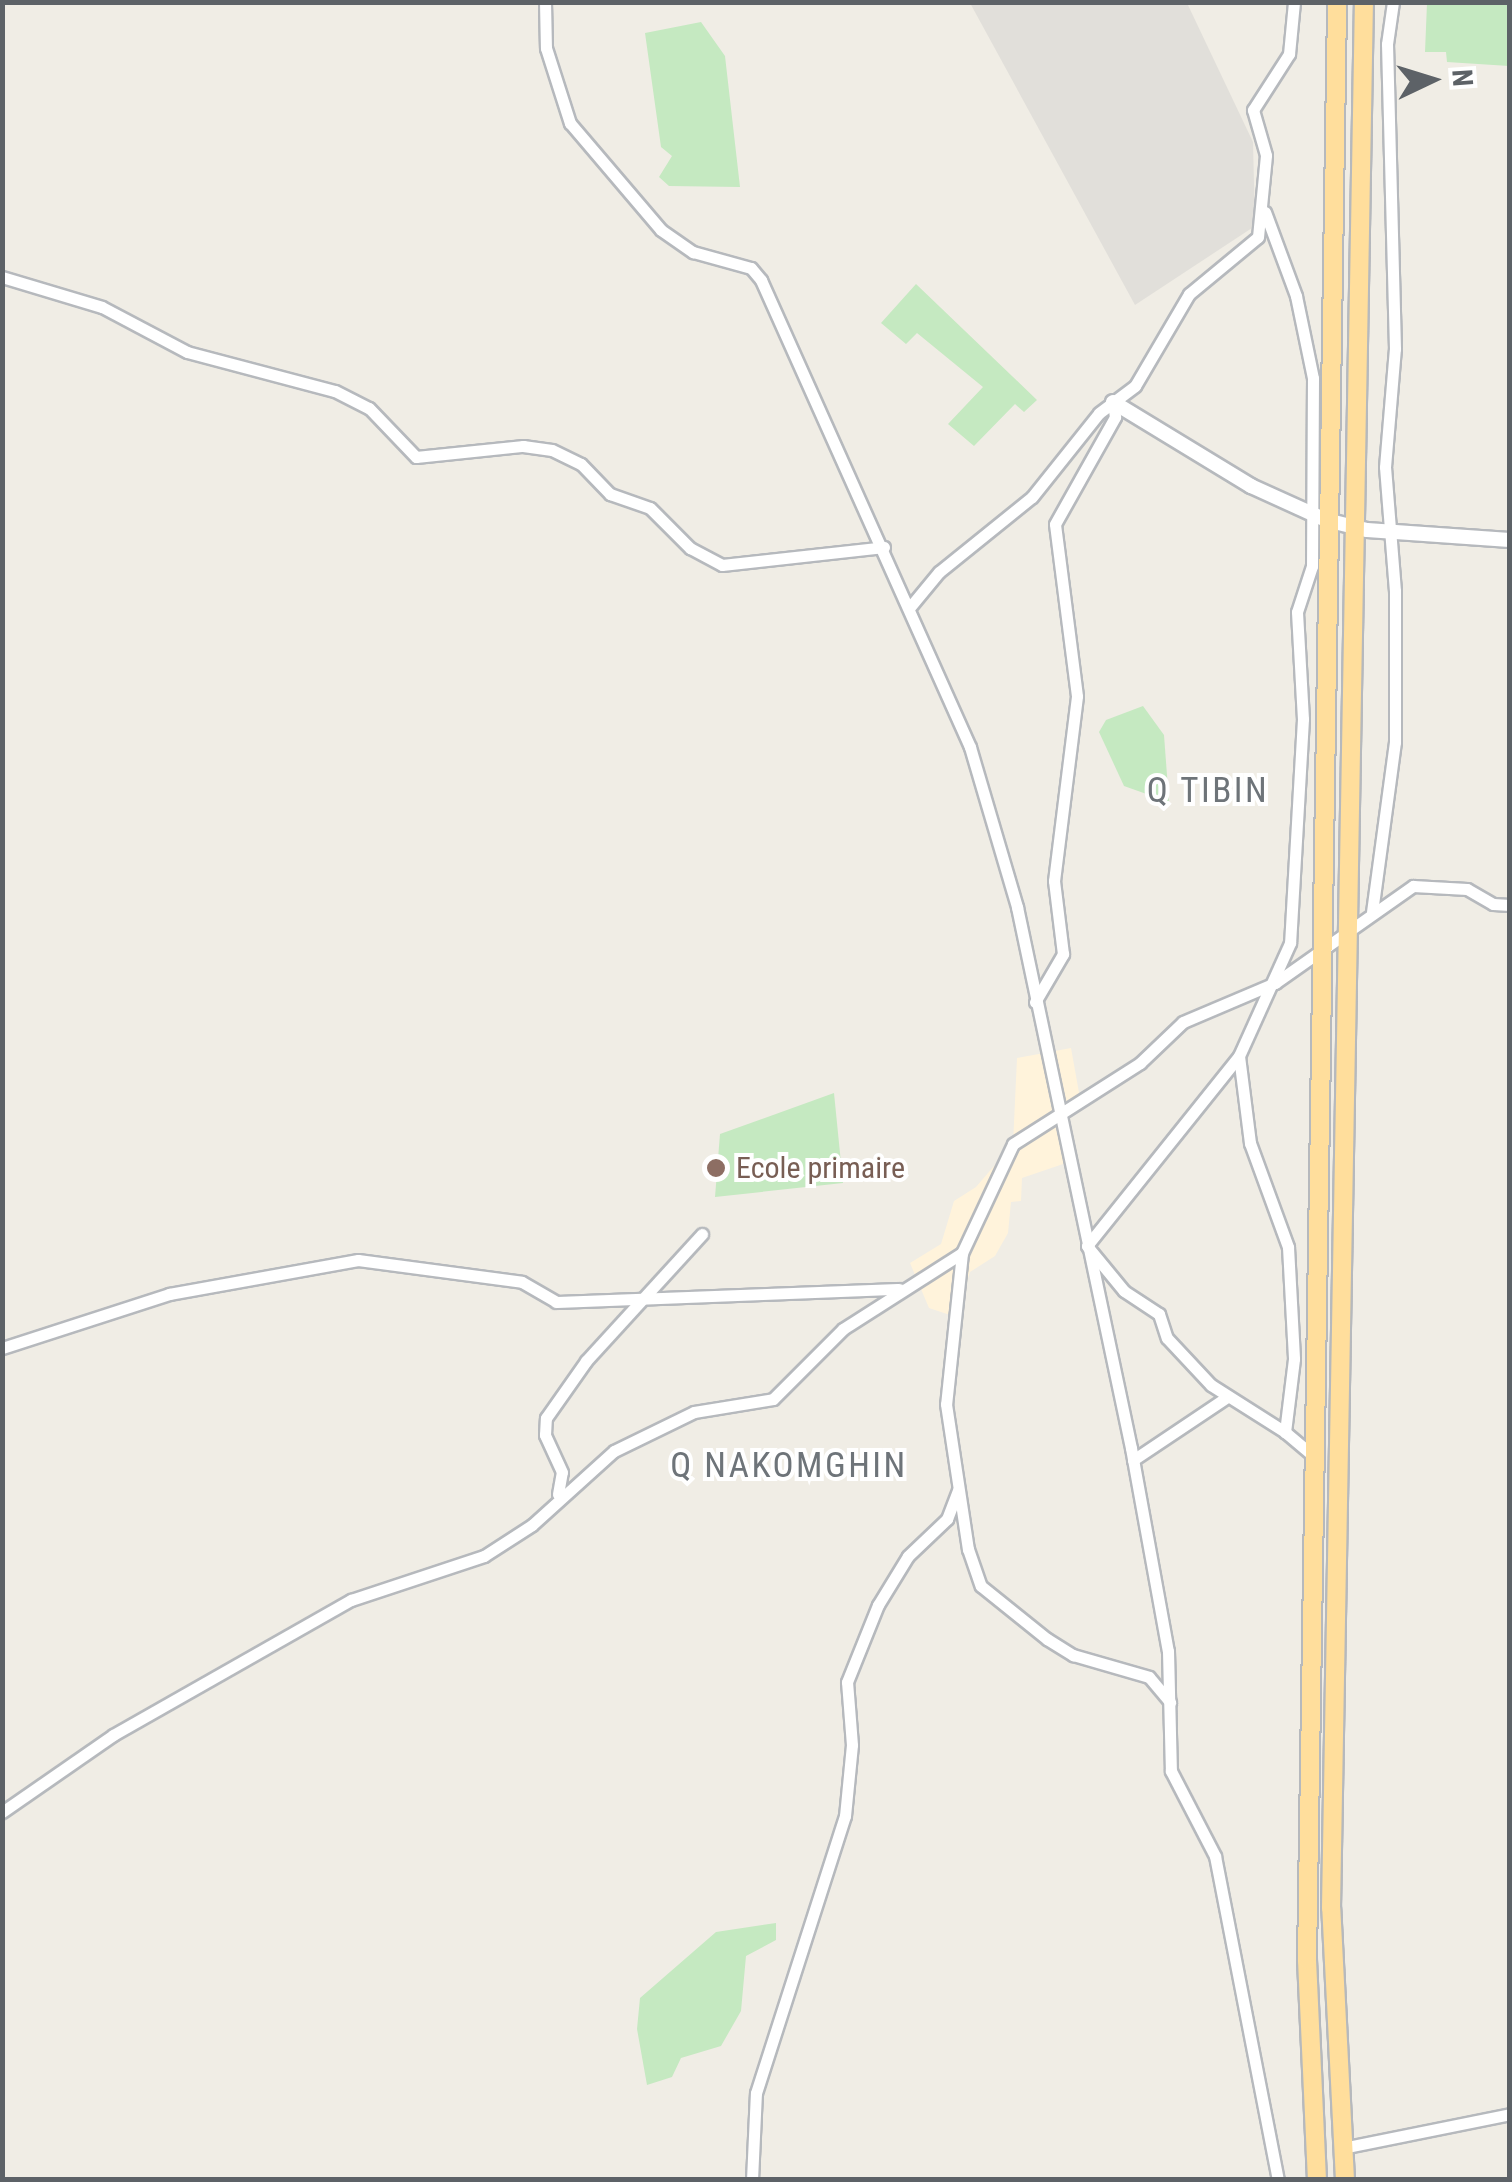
<!DOCTYPE html>
<html>
<head>
<meta charset="utf-8">
<style>
	body { margin:0 }
	#map { position:relative; width:1512px; height:2182px; overflow:hidden; background:#f0ede5; font-family:"Roboto Condensed",sans-serif }
	div>[style] { position:absolute }
	.commercial>* { inset:0; background:#fff3db }
	.industrial>* { inset:0; background:#e1dfda }
	.green>* { inset:0; background:#c5e9c1 }
	.roads { filter:drop-shadow(2px 0 #b6b9bd) drop-shadow(-2px 0 #b6b9bd) drop-shadow(0 2px #b6b9bd) drop-shadow(0 -2px #b6b9bd) }
	.minor>* { height:11px; margin:-5.5px; padding:0 5.5px; transform-origin:5.5px; border-radius:5.5px; background:#fff }
	.tertiary>* { height:14px; margin:-7px; padding:0 7px; transform-origin:7px; border-radius:7px; background:#fff }
	.trunk>* { height:18px; margin:-9px; padding:0 9px; transform-origin:9px; border-radius:9px; background:#ffde9c }
	.dots>* { width:28px; height:28px; translate:-50% -50%; box-sizing:border-box; border:5px solid #fff; border-radius:50% }
	span { translate:-50% -50%; white-space:nowrap; text-align:center; line-height:1.15; -webkit-text-stroke:8px #fff; paint-order:stroke }
	.education-label { font-size:30px; color:#785e54 }
	.left { translate:0 -50%; text-align:left }
	.quarter-label { font-size:35px; color:#6e7479; letter-spacing:2.5px }
	.frame { position:absolute; inset:0; border:5px solid #5d6267; pointer-events:none }
	.north { position:absolute; left:1382px; top:30px; width:100px; height:100px; -webkit-text-stroke:8px #fff; paint-order:stroke; rotate:86deg; font-size:28px; font-weight:700; line-height:40px; text-align:center; color:#5d6267 }
	.north::after { content:''; display:block; margin:auto; width:35px; height:45px; background:#5d6267; clip-path:polygon(50% 0,100% 100%,50% 72%,0 100%) }
</style>
</head>
<body>
<div id="map">
	<div class="commercial">
		<i style="clip-path:polygon(1071px 1048px,1080px 1098px,1058px 1113px,1069px 1162px,1022px 1178px,1021px 1201px,1011px 1202px,1008px 1233px,995px 1256px,970px 1272px,956px 1317px,929px 1308px,910px 1263px,941px 1244px,954px 1201px,976px 1187px,1013px 1144px,1017px 1058px)"></i>
	</div>
	<div class="industrial">
		<i style="clip-path:polygon(970px 3px,1187px 3px,1253px 142px,1255px 226px,1135px 305px)"></i>
	</div>
	<div class="green">
		<i style="clip-path:polygon(1427px 3px,1509px 3px,1509px 66px,1447px 62px,1446px 52px,1425px 52px)"></i>
		<i style="clip-path:polygon(701px 22px,725px 56px,740px 187px,669px 186px,659px 177px,672px 156px,661px 147px,645px 33px)"></i>
		<i style="clip-path:polygon(916px 284px,1037px 400px,1024px 412px,1015px 404px,974px 446px,948px 424px,983px 387px,917px 333px,906px 344px,881px 323px)"></i>
		<i style="clip-path:polygon(1143px 706px,1164px 735px,1169px 802px,1124px 786px,1099px 732px,1106px 720px)"></i>
		<i style="clip-path:polygon(834px 1093px,843px 1183px,715px 1197px,720px 1134px)"></i>
		<i style="clip-path:polygon(776px 1923px,776px 1940px,746px 1956px,741px 2011px,721px 2046px,681px 2058px,672px 2077px,647px 2085px,637px 2029px,640px 1998px,716px 1932px)"></i>
	</div>
	<div class="roads">
		<div class="minor">
			<i style="left:545px;top:2px;width:46px;rotate:88.8deg"></i>
			<i style="left:546px;top:48px;width:79px;rotate:72.3deg"></i>
			<i style="left:570px;top:123px;width:140px;rotate:49.6deg"></i>
			<i style="left:661px;top:230px;width:39px;rotate:35deg"></i>
			<i style="left:693px;top:252px;width:60px;rotate:15.4deg"></i>
			<i style="left:751px;top:268px;width:16px;rotate:50deg"></i>
			<i style="left:761px;top:280px;width:512px;rotate:65.89deg"></i>
			<i style="left:970px;top:747px;width:167px;rotate:73.6deg"></i>
			<i style="left:1017px;top:907px;width:553px;rotate:78.1deg"></i>
			<i style="left:1131px;top:1448px;width:206px;rotate:79.7deg"></i>
			<i style="left:1168px;top:1651px;width:120px;rotate:88.6deg"></i>
			<i style="left:1171px;top:1771px;width:96px;rotate:62.6deg"></i>
			<i style="left:1215px;top:1856px;width:330px;rotate:79deg"></i>
			<i style="left:1265px;top:212px;width:90px;rotate:69.7deg"></i>
			<i style="left:1296px;top:296px;width:84px;rotate:78.3deg"></i>
			<i style="left:1313px;top:378px;width:188px;rotate:90.3deg"></i>
			<i style="left:1312px;top:566px;width:48px;rotate:108.1deg"></i>
			<i style="left:1297px;top:612px;width:107px;rotate:86.8deg"></i>
			<i style="left:1303px;top:719px;width:224px;rotate:93.3deg"></i>
			<i style="left:1290px;top:943px;width:124px;rotate:114.3deg"></i>
			<i style="left:1239px;top:1056px;width:243px;rotate:128.7deg"></i>
			<i style="left:1087px;top:1246px;width:58px;rotate:50.6deg"></i>
			<i style="left:1124px;top:1291px;width:42px;rotate:33.3deg"></i>
			<i style="left:1159px;top:1314px;width:25px;rotate:72deg"></i>
			<i style="left:1167px;top:1338px;width:64px;rotate:46.9deg"></i>
			<i style="left:1211px;top:1385px;width:88px;rotate:32.4deg"></i>
			<i style="left:2px;top:277px;width:104px;rotate:16.7deg"></i>
			<i style="left:102px;top:307px;width:96px;rotate:27.9deg"></i>
			<i style="left:187px;top:352px;width:153px;rotate:14.8deg"></i>
			<i style="left:335px;top:391px;width:38px;rotate:27deg"></i>
			<i style="left:369px;top:408px;width:68px;rotate:46.2deg"></i>
			<i style="left:416px;top:457px;width:108px;rotate:-5.9deg"></i>
			<i style="left:523px;top:446px;width:29px;rotate:8deg"></i>
			<i style="left:552px;top:450px;width:32px;rotate:26deg"></i>
			<i style="left:581px;top:464px;width:42px;rotate:46deg"></i>
			<i style="left:610px;top:494px;width:42px;rotate:19.3deg"></i>
			<i style="left:650px;top:508px;width:57px;rotate:45deg"></i>
			<i style="left:690px;top:548px;width:36px;rotate:28deg"></i>
			<i style="left:722px;top:565px;width:163px;rotate:-6.3deg"></i>
			<i style="left:910px;top:607px;width:45px;rotate:-50.4deg"></i>
			<i style="left:939px;top:572px;width:119px;rotate:-38.9deg"></i>
			<i style="left:1032px;top:497px;width:107px;rotate:-51.4deg"></i>
			<i style="left:1099px;top:413px;width:45px;rotate:-36.9deg"></i>
			<i style="left:1135px;top:386px;width:107px;rotate:-59.6deg"></i>
			<i style="left:1189px;top:294px;width:89px;rotate:-39.6deg"></i>
			<i style="left:1258px;top:237px;width:82px;rotate:-84.4deg"></i>
			<i style="left:1266px;top:155px;width:47px;rotate:-106.1deg"></i>
			<i style="left:1253px;top:110px;width:67px;rotate:-57.3deg"></i>
			<i style="left:1289px;top:54px;width:52px;rotate:-84.5deg"></i>
			<i style="left:1372px;top:912px;width:172px;rotate:-82.3deg"></i>
			<i style="left:1395px;top:742px;width:151px;rotate:-90deg"></i>
			<i style="left:1395px;top:591px;width:124px;rotate:-94.6deg"></i>
			<i style="left:1385px;top:467px;width:118px;rotate:-85.2deg"></i>
			<i style="left:1395px;top:349px;width:305px;rotate:-91.5deg"></i>
			<i style="left:1387px;top:44px;width:42px;rotate:-81.9deg"></i>
			<i style="left:1035px;top:1002px;width:56px;rotate:-59.7deg"></i>
			<i style="left:1063px;top:954px;width:74px;rotate:-97deg"></i>
			<i style="left:1054px;top:881px;width:186px;rotate:-82.9deg"></i>
			<i style="left:1077px;top:696px;width:173px;rotate:-97.3deg"></i>
			<i style="left:1055px;top:524px;width:123px;rotate:-60.7deg"></i>
			<i style="left:1115px;top:417px;width:15px;rotate:-98deg"></i>
			<i style="left:1239px;top:1056px;width:88px;rotate:82.8deg"></i>
			<i style="left:1250px;top:1143px;width:111px;rotate:69.9deg"></i>
			<i style="left:1288px;top:1247px;width:112px;rotate:86.9deg"></i>
			<i style="left:1294px;top:1359px;width:74px;rotate:97deg"></i>
			<i style="left:1285px;top:1432px;width:38px;rotate:40deg"></i>
			<i style="left:962px;top:1253px;width:152px;rotate:96deg"></i>
			<i style="left:946px;top:1404px;width:147px;rotate:81.4deg"></i>
			<i style="left:968px;top:1549px;width:39px;rotate:71deg"></i>
			<i style="left:981px;top:1586px;width:85px;rotate:38.8deg"></i>
			<i style="left:1047px;top:1639px;width:31px;rotate:32deg"></i>
			<i style="left:1073px;top:1655px;width:79px;rotate:16.1deg"></i>
			<i style="left:1149px;top:1677px;width:33px;rotate:50deg"></i>
			<i style="left:2px;top:1348px;width:176px;rotate:-17.9deg"></i>
			<i style="left:169px;top:1294px;width:192px;rotate:-10.2deg"></i>
			<i style="left:358px;top:1260px;width:165px;rotate:7.6deg"></i>
			<i style="left:522px;top:1282px;width:39px;rotate:30deg"></i>
			<i style="left:556px;top:1302px;width:343px;rotate:-2.2deg"></i>
			<i style="left:1133px;top:1460px;width:113px;rotate:-33.8deg"></i>
			<i style="left:558px;top:1494px;width:22px;rotate:-80deg"></i>
			<i style="left:562px;top:1472px;width:41px;rotate:-114.7deg"></i>
			<i style="left:545px;top:1435px;width:17px;rotate:-87deg"></i>
			<i style="left:546px;top:1418px;width:70px;rotate:-54.9deg"></i>
			<i style="left:586px;top:1361px;width:172px;rotate:-47.6deg"></i>
			<i style="left:2px;top:1812px;width:135px;rotate:-34.7deg"></i>
			<i style="left:113px;top:1735px;width:274px;rotate:-29.6deg"></i>
			<i style="left:351px;top:1600px;width:140px;rotate:-18.3deg"></i>
			<i style="left:484px;top:1556px;width:57px;rotate:-32.9deg"></i>
			<i style="left:532px;top:1525px;width:110px;rotate:-42.1deg"></i>
			<i style="left:614px;top:1451px;width:89px;rotate:-26deg"></i>
			<i style="left:694px;top:1412px;width:80px;rotate:-9.3deg"></i>
			<i style="left:773px;top:1399px;width:99px;rotate:-45deg"></i>
			<i style="left:843px;top:1329px;width:141px;rotate:-32.6deg"></i>
			<i style="left:962px;top:1253px;width:120px;rotate:-64.9deg"></i>
			<i style="left:1013px;top:1144px;width:151px;rotate:-32.5deg"></i>
			<i style="left:1140px;top:1063px;width:59px;rotate:-43.6deg"></i>
			<i style="left:1183px;top:1022px;width:100px;rotate:-23deg"></i>
			<i style="left:1275px;top:983px;width:169px;rotate:-35.1deg"></i>
			<i style="left:1413px;top:886px;width:54px;rotate:3.2deg"></i>
			<i style="left:1467px;top:889px;width:30px;rotate:30deg"></i>
			<i style="left:1493px;top:904px;width:17px;rotate:3deg"></i>
			<i style="left:1342px;top:2148px;width:171px;rotate:-11.4deg"></i>
			<i style="left:752px;top:2180px;width:87px;rotate:-87.4deg"></i>
			<i style="left:756px;top:2093px;width:291px;rotate:-72.2deg"></i>
			<i style="left:845px;top:1816px;width:71px;rotate:-84.4deg"></i>
			<i style="left:852px;top:1745px;width:63px;rotate:-94.5deg"></i>
			<i style="left:847px;top:1682px;width:83px;rotate:-68.1deg"></i>
			<i style="left:878px;top:1605px;width:57px;rotate:-58.5deg"></i>
			<i style="left:908px;top:1556px;width:54px;rotate:-43.5deg"></i>
			<i style="left:947px;top:1519px;width:31px;rotate:-69deg"></i>
		</div>
		<div class="tertiary">
			<i style="left:1113px;top:402px;width:162px;rotate:31.3deg"></i>
			<i style="left:1251px;top:486px;width:82px;rotate:24.4deg"></i>
			<i style="left:1326px;top:520px;width:42px;rotate:13.7deg"></i>
			<i style="left:1367px;top:530px;width:143px;rotate:4deg"></i>
		</div>
		<div class="trunk">
			<i style="left:1317px;top:2180px;width:220px;rotate:-92.6deg"></i>
			<i style="left:1307px;top:1960px;width:1958px;rotate:-89.12deg"></i>
			<i style="left:1345px;top:2180px;width:272px;rotate:-92.9deg"></i>
			<i style="left:1331px;top:1908px;width:1906px;rotate:-89.01deg"></i>
		</div>
	</div>
	<div class="dots">
		<i style="left:716px;top:1168px;background:#8d6e63"></i>
	</div>
	<div class="education-label">
		<span class="left" style="left:736px;top:1168px">Ecole primaire</span>
	</div>
	<div class="quarter-label">
		<span style="left:1208px;top:791px">Q TIBIN</span>
		<span style="left:789px;top:1466px">Q NAKOMGHIN</span>
	</div>
	<div class="frame"></div>
	<div class="north">N</div>
</div>
</body>
</html>
